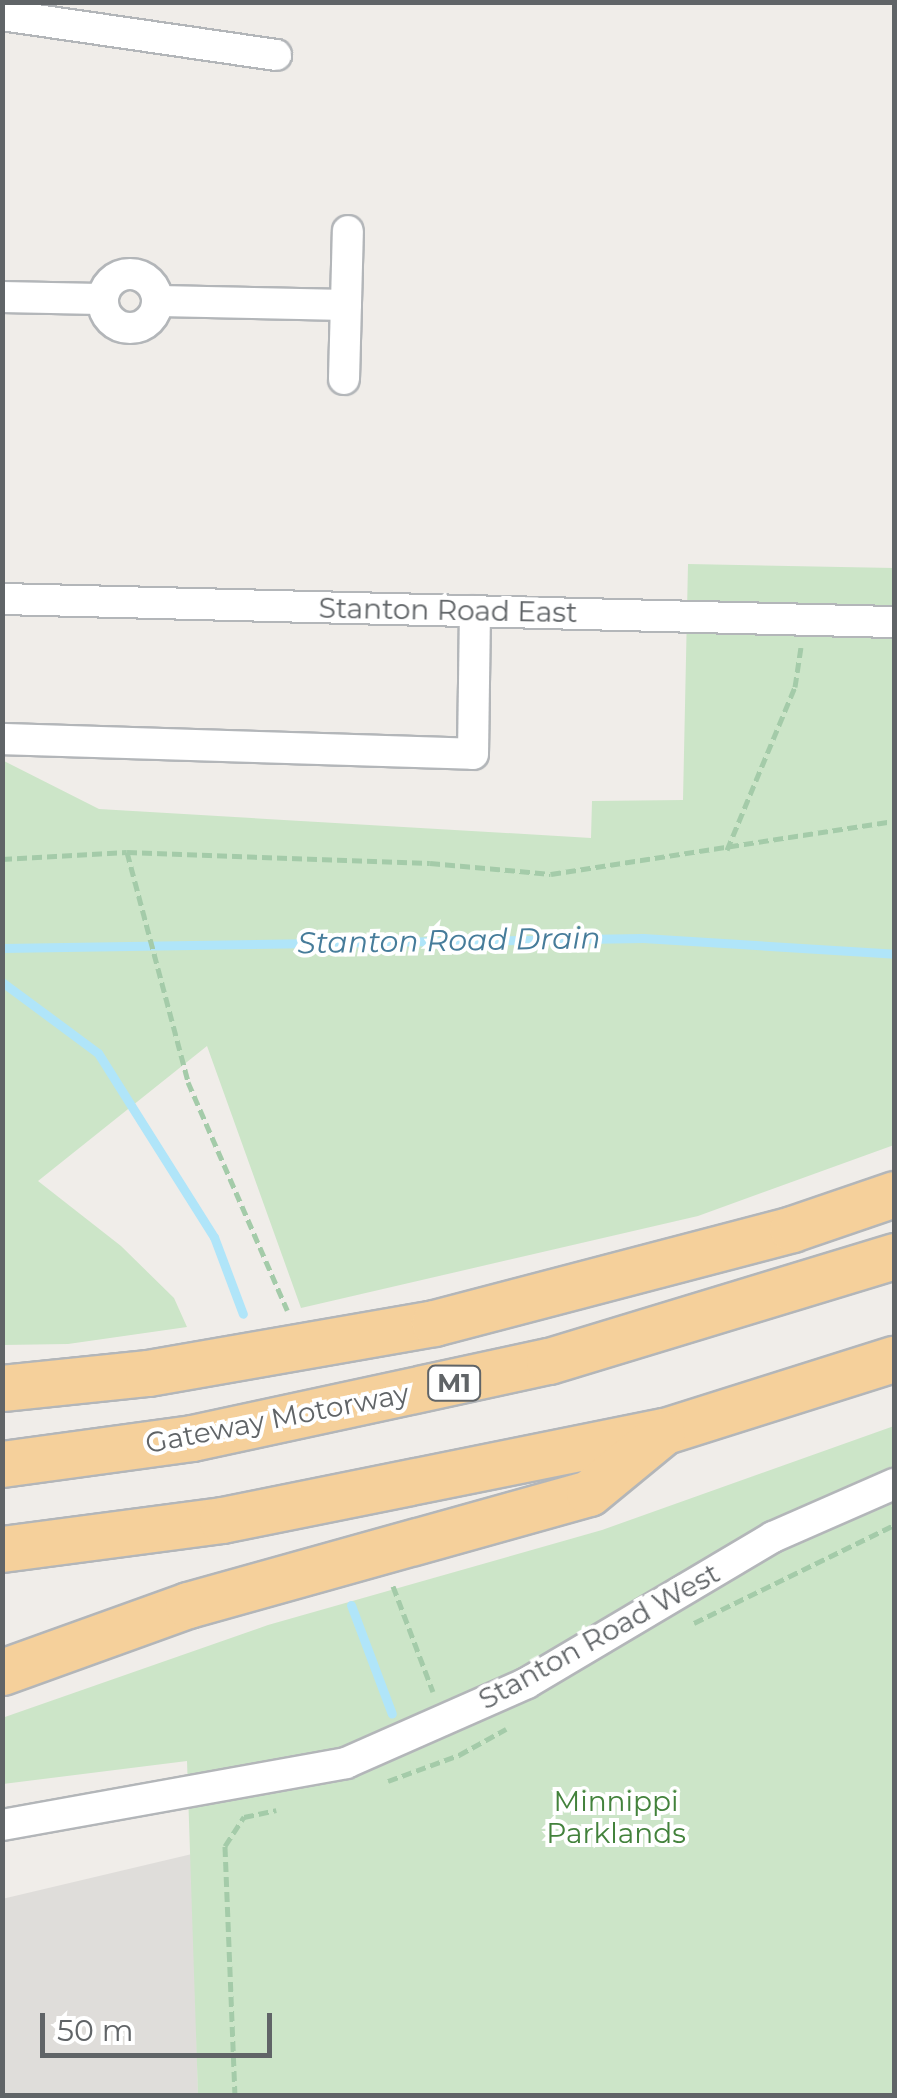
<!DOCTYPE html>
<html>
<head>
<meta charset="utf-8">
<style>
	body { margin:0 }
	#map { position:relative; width:897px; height:2098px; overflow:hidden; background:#f0ede9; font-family:Montserrat,sans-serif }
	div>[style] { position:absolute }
	.industrial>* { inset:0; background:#dfddda }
	.green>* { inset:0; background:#cce5c8 }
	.stream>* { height:9px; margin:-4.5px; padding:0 4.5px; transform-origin:4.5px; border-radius:4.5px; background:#b0e5f9 }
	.path>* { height:5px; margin-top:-2.5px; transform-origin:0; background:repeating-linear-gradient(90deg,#a4cba9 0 10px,transparent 0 15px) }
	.roads { filter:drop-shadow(2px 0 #b3b6b9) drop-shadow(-2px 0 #b3b6b9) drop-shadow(0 2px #b3b6b9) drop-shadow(0 -2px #b3b6b9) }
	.minor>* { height:30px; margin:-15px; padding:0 15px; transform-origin:15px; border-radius:15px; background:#fff }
	.minor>.ring { margin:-15px; padding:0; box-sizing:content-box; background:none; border:30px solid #fff; border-radius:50% }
	.highway>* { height:45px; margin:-22.5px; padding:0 22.5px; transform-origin:22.5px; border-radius:22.5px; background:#f5d09b }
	span { translate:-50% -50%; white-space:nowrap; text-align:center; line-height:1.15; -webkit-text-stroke:8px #fff; paint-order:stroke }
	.shield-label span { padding:2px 8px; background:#fff; border:2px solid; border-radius:8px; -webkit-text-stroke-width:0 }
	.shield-label { font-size:25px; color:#606467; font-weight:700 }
	.street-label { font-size:28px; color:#606467 }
	.park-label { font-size:28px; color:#43823c }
	.water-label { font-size:30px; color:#467c9a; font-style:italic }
	.frame { position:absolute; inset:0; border:5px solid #606467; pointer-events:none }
	.scale { position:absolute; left:40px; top:2013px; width:232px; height:45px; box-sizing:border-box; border:5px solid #606467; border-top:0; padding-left:12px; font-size:30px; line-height:35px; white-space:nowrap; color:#606467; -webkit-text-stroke:8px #fff; paint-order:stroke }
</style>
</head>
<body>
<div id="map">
	<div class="industrial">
		<i style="clip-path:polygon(192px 1854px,198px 2095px,3px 2095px,2px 1899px)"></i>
	</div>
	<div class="green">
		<i style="clip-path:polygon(688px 564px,894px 568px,894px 1145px,698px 1216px,301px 1308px,207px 1046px,38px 1181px,121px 1246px,174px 1298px,187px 1327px,68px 1344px,3px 1345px,2px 760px,99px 809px,591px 838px,592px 801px,683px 800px)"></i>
		<i style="clip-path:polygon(894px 1426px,894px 2095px,198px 2095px,187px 1761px,3px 1784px,2px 1718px,268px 1625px,602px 1530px)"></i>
	</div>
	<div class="stream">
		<i style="left:2px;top:948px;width:641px;rotate:-0.89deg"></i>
		<i style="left:643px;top:938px;width:252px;rotate:3.6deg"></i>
		<i style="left:2px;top:982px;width:119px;rotate:36.5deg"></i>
		<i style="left:98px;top:1053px;width:218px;rotate:57.8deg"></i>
		<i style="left:214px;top:1237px;width:82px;rotate:69.4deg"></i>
		<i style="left:351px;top:1605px;width:116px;rotate:69.4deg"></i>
	</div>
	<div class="path">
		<i style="left:727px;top:850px;width:177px;rotate:-67.4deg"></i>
		<i style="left:795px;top:687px;width:40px;rotate:-81.5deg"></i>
		<i style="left:127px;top:852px;width:238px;rotate:75.1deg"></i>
		<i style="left:188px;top:1082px;width:249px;rotate:66.5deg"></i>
		<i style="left:2px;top:859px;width:125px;rotate:-3.2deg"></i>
		<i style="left:127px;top:852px;width:303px;rotate:2.1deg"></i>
		<i style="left:430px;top:863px;width:121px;rotate:5.2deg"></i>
		<i style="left:551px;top:874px;width:347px;rotate:-8.8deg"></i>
		<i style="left:393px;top:1586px;width:113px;rotate:69.3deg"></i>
		<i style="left:694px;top:1623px;width:223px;rotate:-26.1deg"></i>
		<i style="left:388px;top:1781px;width:76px;rotate:-20.1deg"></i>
		<i style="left:459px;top:1755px;width:54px;rotate:-29deg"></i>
		<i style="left:235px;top:2096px;width:250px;rotate:-92.3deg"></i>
		<i style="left:225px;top:1846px;width:35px;rotate:-57deg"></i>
		<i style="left:244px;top:1817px;width:33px;rotate:-12deg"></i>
	</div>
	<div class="roads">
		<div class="minor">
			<i style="left:2px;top:15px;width:277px;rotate:8.3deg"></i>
			<i class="ring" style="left:103px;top:274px;width:24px;height:24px"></i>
			<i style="left:2px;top:297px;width:98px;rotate:1.2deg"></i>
			<i style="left:160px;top:301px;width:186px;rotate:1.2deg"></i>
			<i style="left:344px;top:379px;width:148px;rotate:-88.5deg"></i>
			<i style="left:2px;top:599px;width:892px;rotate:1.48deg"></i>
			<i style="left:2px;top:739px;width:471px;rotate:1.8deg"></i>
			<i style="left:473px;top:754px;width:143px;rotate:-89.2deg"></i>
			<i style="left:2px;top:1825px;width:350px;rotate:-10.2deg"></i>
			<i style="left:346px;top:1763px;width:198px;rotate:-23.8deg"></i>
			<i style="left:527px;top:1683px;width:286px;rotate:-30.7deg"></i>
			<i style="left:773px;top:1537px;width:132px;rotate:-23.7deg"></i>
		</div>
		<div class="highway">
			<i style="left:2px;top:1388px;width:147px;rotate:-5.9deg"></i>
			<i style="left:148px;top:1373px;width:290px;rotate:-9.9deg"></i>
			<i style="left:434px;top:1323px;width:370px;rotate:-14.7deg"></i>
			<i style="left:792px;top:1229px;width:108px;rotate:-18.9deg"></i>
			<i style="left:2px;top:1464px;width:192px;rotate:-7.8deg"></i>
			<i style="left:192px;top:1438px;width:365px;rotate:-12.2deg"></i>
			<i style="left:549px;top:1361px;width:361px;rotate:-16.9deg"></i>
			<i style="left:2px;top:1549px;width:222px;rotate:-7.5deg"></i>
			<i style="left:222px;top:1520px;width:452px;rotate:-11.4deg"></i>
			<i style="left:665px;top:1431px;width:240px;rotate:-17.5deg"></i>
			<i style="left:2px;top:1672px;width:198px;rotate:-19.8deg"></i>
			<i style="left:188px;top:1605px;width:416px;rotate:-15.6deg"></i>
			<i style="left:589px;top:1493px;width:94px;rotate:-39.4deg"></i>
		</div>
	</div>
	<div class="shield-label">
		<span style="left:454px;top:1383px">M1</span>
	</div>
	<div class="street-label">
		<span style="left:448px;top:610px;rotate:1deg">Stanton Road East</span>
		<span style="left:277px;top:1418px;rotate:-11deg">Gateway Motorway</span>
		<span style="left:599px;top:1636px;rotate:-29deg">Stanton Road West</span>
	</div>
	<div class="park-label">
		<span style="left:616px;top:1817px">Minnippi<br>Parklands</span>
	</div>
	<div class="water-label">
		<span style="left:449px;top:941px;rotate:-1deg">Stanton Road Drain</span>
	</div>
	<div class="frame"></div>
	<div class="scale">50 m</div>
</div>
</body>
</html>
